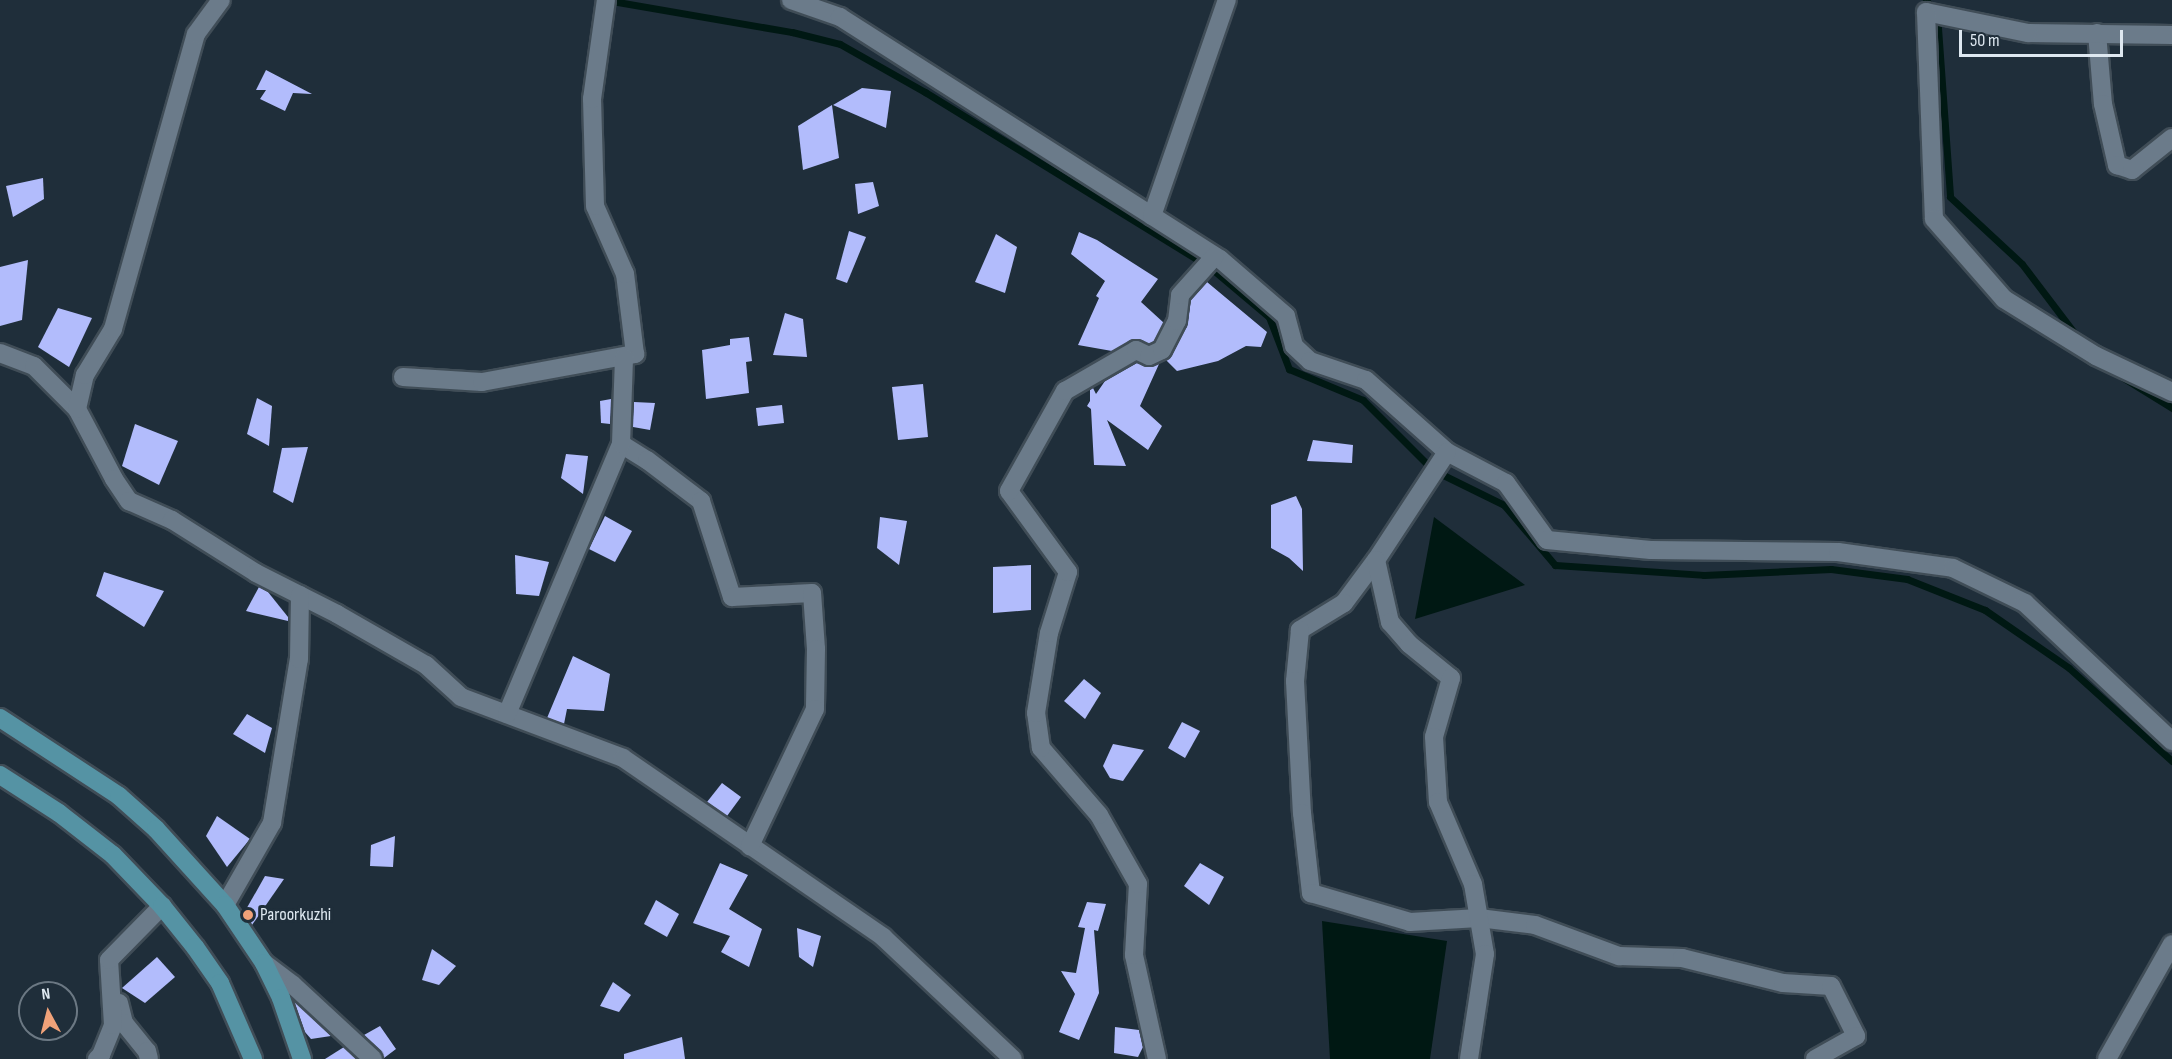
<!DOCTYPE html>
<html>
<head>
<meta charset="utf-8">
<style>
	body { margin:0 }
	#map { position:relative; width:2172px; height:1059px; overflow:hidden; background:#1f2e3a; font-family:"Sofia Sans Condensed",sans-serif }
	div>[style] { position:absolute }
	.water>* { inset:0; background:#001813 }
	.stream>* { height:7px; margin:-3.5px; padding:0 3.5px; transform-origin:3.5px; border-radius:3.5px; background:#001813 }
	.building>* { inset:0; background:#b2bcfc }
	.roads { filter:drop-shadow(2px 0 #404d57) drop-shadow(-2px 0 #404d57) drop-shadow(0 2px #404d57) drop-shadow(0 -2px #404d57) }
	.minor>* { height:18px; margin:-9px; padding:0 9px; transform-origin:9px; border-radius:9px; background:#6b7b8a }
	.major>* { height:18px; margin:-9px; padding:0 9px; transform-origin:9px; border-radius:9px; background:#5593a4 }
	.dots>* { width:16px; height:16px; translate:-50% -50%; box-sizing:border-box; border:3px solid #1f2e3a; border-radius:50% }
	span { translate:-50% -50%; white-space:nowrap; text-align:center; line-height:1.15; -webkit-text-stroke:6px #1f2e3a; paint-order:stroke }
	.poi-label { font-size:18px; color:#dee8f0 }
	.left { translate:0 -50%; text-align:left }
	.north { position:absolute; left:18px; top:981px; width:60px; height:60px; box-sizing:border-box; background:#1f2e3a; border:2px solid #6b7883; border-radius:50%; rotate:353deg; font-size:16px; font-weight:700; line-height:24px; text-align:center; color:#dee8f0 }
	.north::after { content:''; display:block; margin:auto; width:21px; height:27px; background:#f0a279; clip-path:polygon(50% 0,100% 100%,50% 72%,0 100%) }
	.scale { position:absolute; left:1959px; top:30px; width:164px; height:27px; box-sizing:border-box; border:3px solid #dee8f0; border-top:0; padding-left:8px; font-size:18px; line-height:21px; white-space:nowrap; color:#dee8f0; -webkit-text-stroke:4px #1f2e3a; paint-order:stroke }
</style>
</head>
<body>
<div id="map">
	<div class="water">
		<i style="clip-path:polygon(1434px 517px,1525px 585px,1415px 619px)"></i>
		<i style="clip-path:polygon(1322px 921px,1447px 941px,1430px 1059px,1330px 1059px)"></i>
	</div>
	<div class="stream">
		<i style="left:606px;top:0;width:189px;rotate:9.8deg"></i>
		<i style="left:792px;top:32px;width:49px;rotate:14deg"></i>
		<i style="left:840px;top:44px;width:98px;rotate:29.5deg"></i>
		<i style="left:925px;top:92px;width:336px;rotate:31.6deg"></i>
		<i style="left:1211px;top:268px;width:76px;rotate:40.2deg"></i>
		<i style="left:1269px;top:317px;width:56px;rotate:69deg"></i>
		<i style="left:1289px;top:369px;width:80px;rotate:22.7deg"></i>
		<i style="left:1363px;top:400px;width:99px;rotate:45deg"></i>
		<i style="left:1433px;top:470px;width:79px;rotate:26.2deg"></i>
		<i style="left:1504px;top:505px;width:79px;rotate:49.6deg"></i>
		<i style="left:1555px;top:565px;width:149px;rotate:3.8deg"></i>
		<i style="left:1704px;top:575px;width:127px;rotate:-2.7deg"></i>
		<i style="left:1831px;top:569px;width:77px;rotate:7.5deg"></i>
		<i style="left:1907px;top:579px;width:84px;rotate:21.7deg"></i>
		<i style="left:1985px;top:610px;width:102px;rotate:34.6deg"></i>
		<i style="left:2069px;top:668px;width:139px;rotate:42.1deg"></i>
		<i style="left:1926px;top:0;width:18px;rotate:52deg"></i>
		<i style="left:1937px;top:14px;width:183px;rotate:85.9deg"></i>
		<i style="left:1950px;top:197px;width:98px;rotate:42.9deg"></i>
		<i style="left:2022px;top:264px;width:94px;rotate:52.8deg"></i>
		<i style="left:2122px;top:377px;width:59px;rotate:31.8deg"></i>
	</div>
	<div class="building">
		<i style="clip-path:polygon(266px 70px,312px 94px,311px 94px,293px 93px,285px 111px,260px 99px,266px 90px,256px 90px)"></i>
		<i style="clip-path:polygon(862px 88px,891px 91px,886px 128px,833px 105px)"></i>
		<i style="clip-path:polygon(832px 105px,839px 158px,803px 170px,798px 126px)"></i>
		<i style="clip-path:polygon(43px 178px,44px 199px,13px 217px,6px 186px)"></i>
		<i style="clip-path:polygon(873px 182px,879px 206px,858px 214px,855px 184px)"></i>
		<i style="clip-path:polygon(849px 231px,866px 237px,847px 283px,836px 279px)"></i>
		<i style="clip-path:polygon(1079px 232px,1097px 240px,1158px 279px,1141px 302px,1164px 323px,1154px 341px,1149px 344px,1135px 339px,1112px 351px,1078px 345px,1099px 298px,1096px 296px,1105px 281px,1071px 254px)"></i>
		<i style="clip-path:polygon(996px 234px,1017px 247px,1005px 293px,975px 282px)"></i>
		<i style="clip-path:polygon(28px 260px,22px 320px,0 326px,0 267px)"></i>
		<i style="clip-path:polygon(1207px 282px,1267px 332px,1261px 347px,1246px 346px,1218px 361px,1177px 371px,1166px 360px,1172px 355px,1187px 326px,1191px 300px)"></i>
		<i style="clip-path:polygon(58px 308px,92px 318px,69px 367px,38px 347px)"></i>
		<i style="clip-path:polygon(785px 313px,803px 319px,807px 357px,773px 355px)"></i>
		<i style="clip-path:polygon(749px 337px,752px 361px,746px 362px,749px 393px,706px 399px,702px 350px,730px 345px,730px 339px)"></i>
		<i style="clip-path:polygon(1137px 363px,1149px 367px,1159px 364px,1140px 406px,1162px 426px,1148px 450px,1107px 420px,1126px 466px,1094px 465px,1091px 409px,1087px 406px,1090px 401px,1090px 390px,1093px 388px,1096px 394px,1105px 381px)"></i>
		<i style="clip-path:polygon(923px 384px,928px 437px,898px 440px,892px 387px)"></i>
		<i style="clip-path:polygon(257px 398px,272px 406px,269px 446px,247px 434px)"></i>
		<i style="clip-path:polygon(611px 399px,610px 424px,601px 423px,600px 401px)"></i>
		<i style="clip-path:polygon(634px 402px,655px 403px,650px 430px,633px 427px)"></i>
		<i style="clip-path:polygon(782px 405px,784px 423px,758px 426px,756px 408px)"></i>
		<i style="clip-path:polygon(135px 424px,178px 441px,159px 485px,122px 466px)"></i>
		<i style="clip-path:polygon(1313px 440px,1353px 445px,1352px 463px,1307px 461px)"></i>
		<i style="clip-path:polygon(308px 447px,293px 503px,273px 492px,282px 448px)"></i>
		<i style="clip-path:polygon(566px 454px,588px 456px,583px 494px,561px 478px)"></i>
		<i style="clip-path:polygon(1296px 496px,1302px 509px,1303px 571px,1289px 558px,1271px 548px,1271px 505px)"></i>
		<i style="clip-path:polygon(605px 516px,632px 531px,615px 562px,589px 549px)"></i>
		<i style="clip-path:polygon(880px 517px,907px 521px,899px 565px,877px 548px)"></i>
		<i style="clip-path:polygon(515px 555px,549px 562px,539px 596px,516px 594px)"></i>
		<i style="clip-path:polygon(1031px 565px,1031px 610px,993px 613px,993px 567px)"></i>
		<i style="clip-path:polygon(104px 572px,164px 591px,144px 627px,96px 596px)"></i>
		<i style="clip-path:polygon(259px 587px,268px 592px,288px 617px,288px 621px,246px 611px)"></i>
		<i style="clip-path:polygon(573px 656px,610px 674px,604px 711px,567px 709px,564px 724px,547px 718px)"></i>
		<i style="clip-path:polygon(1084px 679px,1101px 693px,1085px 719px,1064px 701px)"></i>
		<i style="clip-path:polygon(247px 714px,272px 728px,265px 753px,233px 734px)"></i>
		<i style="clip-path:polygon(1182px 722px,1200px 731px,1185px 758px,1168px 748px)"></i>
		<i style="clip-path:polygon(1113px 744px,1144px 750px,1123px 781px,1110px 778px,1103px 766px)"></i>
		<i style="clip-path:polygon(722px 783px,741px 797px,727px 816px,707px 802px)"></i>
		<i style="clip-path:polygon(217px 816px,250px 839px,227px 867px,206px 836px)"></i>
		<i style="clip-path:polygon(395px 836px,393px 867px,370px 866px,371px 845px)"></i>
		<i style="clip-path:polygon(720px 863px,748px 875px,729px 909px,762px 929px,749px 967px,721px 952px,730px 936px,693px 923px)"></i>
		<i style="clip-path:polygon(1200px 863px,1224px 877px,1209px 905px,1184px 886px)"></i>
		<i style="clip-path:polygon(265px 876px,284px 879px,252px 925px,244px 913px)"></i>
		<i style="clip-path:polygon(656px 900px,679px 914px,667px 937px,644px 924px)"></i>
		<i style="clip-path:polygon(1087px 902px,1106px 904px,1098px 931px,1094px 930px,1099px 993px,1079px 1040px,1059px 1032px,1075px 994px,1061px 971px,1076px 973px,1085px 928px,1078px 927px)"></i>
		<i style="clip-path:polygon(797px 928px,821px 936px,813px 967px,799px 957px)"></i>
		<i style="clip-path:polygon(432px 949px,456px 966px,439px 985px,422px 980px)"></i>
		<i style="clip-path:polygon(157px 957px,175px 977px,145px 1003px,122px 988px)"></i>
		<i style="clip-path:polygon(613px 982px,631px 995px,619px 1012px,600px 1006px)"></i>
		<i style="clip-path:polygon(294px 1001px,331px 1036px,311px 1039px,305px 1032px)"></i>
		<i style="clip-path:polygon(380px 1026px,396px 1049px,384px 1058px,381px 1051px,364px 1035px)"></i>
		<i style="clip-path:polygon(1115px 1027px,1139px 1030px,1143px 1047px,1138px 1057px,1114px 1053px)"></i>
		<i style="clip-path:polygon(682px 1037px,685px 1059px,624px 1059px,624px 1054px)"></i>
		<i style="clip-path:polygon(344px 1047px,356px 1059px,325px 1059px)"></i>
	</div>
	<div class="roads">
		<div class="minor">
			<i style="left:791px;top:0;width:52px;rotate:19.1deg"></i>
			<i style="left:840px;top:17px;width:451px;rotate:32.5deg"></i>
			<i style="left:1220px;top:259px;width:87px;rotate:40.8deg"></i>
			<i style="left:1286px;top:316px;width:31px;rotate:75deg"></i>
			<i style="left:1294px;top:346px;width:22px;rotate:43deg"></i>
			<i style="left:1310px;top:361px;width:59px;rotate:18.7deg"></i>
			<i style="left:1366px;top:380px;width:108px;rotate:41.6deg"></i>
			<i style="left:1447px;top:452px;width:67px;rotate:27.7deg"></i>
			<i style="left:1506px;top:483px;width:70px;rotate:54.3deg"></i>
			<i style="left:1547px;top:540px;width:104px;rotate:5.5deg"></i>
			<i style="left:1651px;top:550px;width:187px;rotate:0.6deg"></i>
			<i style="left:1838px;top:552px;width:116px;rotate:7.9deg"></i>
			<i style="left:1953px;top:568px;width:80px;rotate:25.9deg"></i>
			<i style="left:2025px;top:603px;width:202px;rotate:43.2deg"></i>
			<i style="left:2097px;top:33px;width:71px;rotate:85.2deg"></i>
			<i style="left:2103px;top:104px;width:63px;rotate:77.1deg"></i>
			<i style="left:2117px;top:165px;width:16px;rotate:18deg"></i>
			<i style="left:2132px;top:170px;width:51px;rotate:-38.7deg"></i>
			<i style="left:2172px;top:35px;width:144px;rotate:-179.2deg"></i>
			<i style="left:2028px;top:33px;width:104px;rotate:-168.4deg"></i>
			<i style="left:1926px;top:12px;width:207px;rotate:87.8deg"></i>
			<i style="left:1934px;top:219px;width:106px;rotate:48.8deg"></i>
			<i style="left:2004px;top:299px;width:108px;rotate:31.8deg"></i>
			<i style="left:2096px;top:356px;width:84px;rotate:25.3deg"></i>
			<i style="left:1152px;top:216px;width:229px;rotate:-70.9deg"></i>
			<i style="left:0;top:353px;width:36px;rotate:21deg"></i>
			<i style="left:34px;top:366px;width:61px;rotate:45deg"></i>
			<i style="left:77px;top:409px;width:79px;rotate:62.1deg"></i>
			<i style="left:114px;top:479px;width:27px;rotate:56deg"></i>
			<i style="left:129px;top:501px;width:47px;rotate:23.8deg"></i>
			<i style="left:172px;top:520px;width:99px;rotate:32.2deg"></i>
			<i style="left:256px;top:573px;width:91px;rotate:26.8deg"></i>
			<i style="left:337px;top:614px;width:103px;rotate:29.8deg"></i>
			<i style="left:426px;top:665px;width:47px;rotate:42.4deg"></i>
			<i style="left:461px;top:697px;width:173px;rotate:20.6deg"></i>
			<i style="left:623px;top:758px;width:316px;rotate:34.5deg"></i>
			<i style="left:883px;top:937px;width:178px;rotate:43.2deg"></i>
			<i style="left:403px;top:377px;width:79px;rotate:3.6deg"></i>
			<i style="left:482px;top:382px;width:156px;rotate:-10.4deg"></i>
			<i style="left:635px;top:354px;width:81px;rotate:-97.1deg"></i>
			<i style="left:625px;top:274px;width:74px;rotate:-113.8deg"></i>
			<i style="left:595px;top:206px;width:107px;rotate:-91.6deg"></i>
			<i style="left:592px;top:99px;width:100px;rotate:-82deg"></i>
			<i style="left:77px;top:409px;width:35px;rotate:-77deg"></i>
			<i style="left:85px;top:375px;width:54px;rotate:-58.7deg"></i>
			<i style="left:113px;top:329px;width:306px;rotate:-74.3deg"></i>
			<i style="left:196px;top:34px;width:42px;rotate:-53.7deg"></i>
			<i style="left:621px;top:444px;width:31px;rotate:32deg"></i>
			<i style="left:647px;top:460px;width:68px;rotate:37.2deg"></i>
			<i style="left:701px;top:501px;width:101px;rotate:72.1deg"></i>
			<i style="left:732px;top:597px;width:80px;rotate:-2.9deg"></i>
			<i style="left:812px;top:593px;width:56px;rotate:85.9deg"></i>
			<i style="left:816px;top:649px;width:60px;rotate:91deg"></i>
			<i style="left:815px;top:709px;width:152px;rotate:115.4deg"></i>
			<i style="left:1447px;top:452px;width:129px;rotate:123.3deg"></i>
			<i style="left:1376px;top:560px;width:54px;rotate:126.7deg"></i>
			<i style="left:1344px;top:603px;width:52px;rotate:148.5deg"></i>
			<i style="left:1300px;top:630px;width:51px;rotate:95.6deg"></i>
			<i style="left:1295px;top:681px;width:132px;rotate:87deg"></i>
			<i style="left:1302px;top:813px;width:81px;rotate:83.6deg"></i>
			<i style="left:1311px;top:893px;width:103px;rotate:16.3deg"></i>
			<i style="left:1410px;top:922px;width:69px;rotate:-3.3deg"></i>
			<i style="left:1479px;top:918px;width:56px;rotate:7.1deg"></i>
			<i style="left:1535px;top:925px;width:90px;rotate:20.3deg"></i>
			<i style="left:1619px;top:956px;width:63px;rotate:1.8deg"></i>
			<i style="left:1682px;top:958px;width:104px;rotate:13.9deg"></i>
			<i style="left:1783px;top:983px;width:48px;rotate:3.6deg"></i>
			<i style="left:1831px;top:986px;width:56px;rotate:63.4deg"></i>
			<i style="left:1856px;top:1036px;width:47px;rotate:150.7deg"></i>
			<i style="left:1376px;top:560px;width:64px;rotate:77.3deg"></i>
			<i style="left:1390px;top:622px;width:29px;rotate:49deg"></i>
			<i style="left:1409px;top:644px;width:54px;rotate:39deg"></i>
			<i style="left:1451px;top:678px;width:61px;rotate:106.1deg"></i>
			<i style="left:1434px;top:737px;width:65px;rotate:86.5deg"></i>
			<i style="left:1438px;top:802px;width:89px;rotate:66.9deg"></i>
			<i style="left:1473px;top:884px;width:71px;rotate:80.3deg"></i>
			<i style="left:1485px;top:954px;width:106px;rotate:98.7deg"></i>
			<i style="left:507px;top:714px;width:293px;rotate:-67.1deg"></i>
			<i style="left:621px;top:444px;width:87px;rotate:-88deg"></i>
			<i style="left:225px;top:905px;width:95px;rotate:-60.2deg"></i>
			<i style="left:272px;top:823px;width:166px;rotate:-80.7deg"></i>
			<i style="left:299px;top:659px;width:64px;rotate:-89.1deg"></i>
			<i style="left:264px;top:963px;width:36px;rotate:37deg"></i>
			<i style="left:293px;top:985px;width:109px;rotate:42.8deg"></i>
			<i style="left:119px;top:1003px;width:21px;rotate:76deg"></i>
			<i style="left:124px;top:1023px;width:36px;rotate:51deg"></i>
			<i style="left:147px;top:1051px;width:8px;rotate:76deg"></i>
			<i style="left:97px;top:1059px;width:6px;rotate:-45deg"></i>
			<i style="left:101px;top:1055px;width:32px;rotate:-68deg"></i>
			<i style="left:113px;top:1025px;width:65px;rotate:-93.5deg"></i>
			<i style="left:109px;top:960px;width:76px;rotate:-45.5deg"></i>
			<i style="left:1157px;top:1059px;width:107px;rotate:-102.5deg"></i>
			<i style="left:1134px;top:955px;width:71px;rotate:-86.8deg"></i>
			<i style="left:1138px;top:884px;width:79px;rotate:-119.5deg"></i>
			<i style="left:1099px;top:815px;width:89px;rotate:-130.9deg"></i>
			<i style="left:1041px;top:748px;width:35px;rotate:-98deg"></i>
			<i style="left:1036px;top:713px;width:81px;rotate:-80.8deg"></i>
			<i style="left:1049px;top:633px;width:64px;rotate:-72.7deg"></i>
			<i style="left:1068px;top:572px;width:100px;rotate:-126.1deg"></i>
			<i style="left:1009px;top:491px;width:115px;rotate:-60.8deg"></i>
			<i style="left:1065px;top:391px;width:82px;rotate:-30deg"></i>
			<i style="left:1136px;top:350px;width:14px;rotate:25deg"></i>
			<i style="left:1149px;top:356px;width:14px;rotate:-25deg"></i>
			<i style="left:1162px;top:350px;width:33px;rotate:-63deg"></i>
			<i style="left:1177px;top:321px;width:26px;rotate:-83deg"></i>
			<i style="left:1180px;top:295px;width:52px;rotate:-48.1deg"></i>
			<i style="left:2107px;top:1059px;width:132px;rotate:-60.5deg"></i>
		</div>
		<div class="major">
			<i style="left:0;top:718px;width:142px;rotate:33.2deg"></i>
			<i style="left:119px;top:796px;width:50px;rotate:41.7deg"></i>
			<i style="left:156px;top:829px;width:103px;rotate:47.8deg"></i>
			<i style="left:225px;top:905px;width:70px;rotate:56.1deg"></i>
			<i style="left:264px;top:963px;width:39px;rotate:64deg"></i>
			<i style="left:281px;top:998px;width:65px;rotate:71deg"></i>
			<i style="left:0;top:775px;width:70px;rotate:32.8deg"></i>
			<i style="left:59px;top:813px;width:68px;rotate:37.9deg"></i>
			<i style="left:113px;top:855px;width:71px;rotate:46.1deg"></i>
			<i style="left:162px;top:906px;width:53px;rotate:51.2deg"></i>
			<i style="left:195px;top:947px;width:44px;rotate:55.2deg"></i>
			<i style="left:220px;top:983px;width:83px;rotate:66.5deg"></i>
		</div>
	</div>
	<div class="dots">
		<i style="left:248px;top:915px;background:#f0a279"></i>
	</div>
	<div class="poi-label">
		<span class="left" style="left:260px;top:915px">Paroorkuzhi</span>
	</div>
	<div class="north">N</div>
	<div class="scale">50 m</div>
</div>
</body>
</html>
